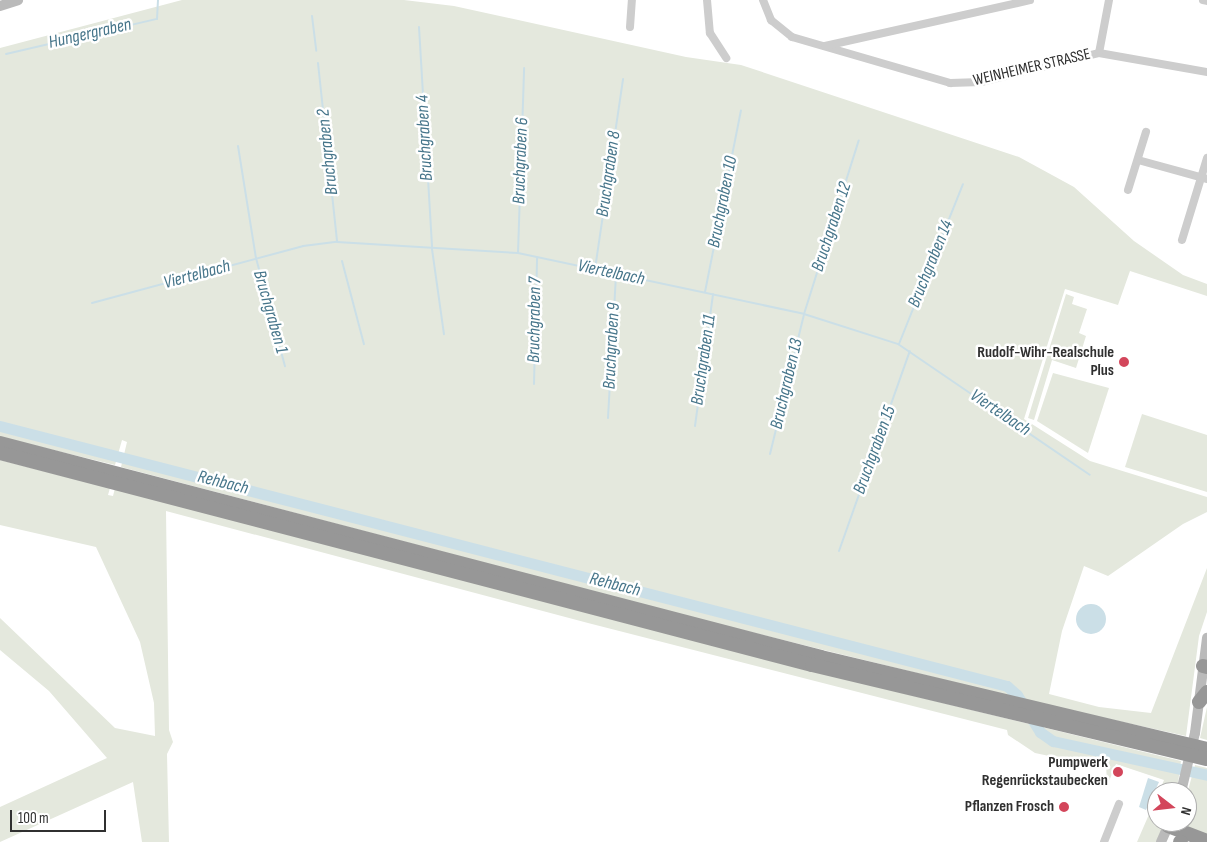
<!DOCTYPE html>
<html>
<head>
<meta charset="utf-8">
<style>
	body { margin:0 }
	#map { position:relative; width:1207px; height:842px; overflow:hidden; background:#fff; font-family:"Sofia Sans Condensed",sans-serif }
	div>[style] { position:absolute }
	.green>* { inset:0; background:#e4e8dd }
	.water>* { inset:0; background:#cbdfe7 }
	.round { border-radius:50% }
	.stream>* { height:2px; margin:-1px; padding:0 1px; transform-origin:1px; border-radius:1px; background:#cbdfe7 }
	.river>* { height:11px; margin:-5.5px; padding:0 5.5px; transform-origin:5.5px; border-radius:5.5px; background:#cbdfe7 }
	.street>* { height:8px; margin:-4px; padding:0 4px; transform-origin:4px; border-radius:4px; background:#cdcdcd }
	.secondary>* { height:10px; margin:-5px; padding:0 5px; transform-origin:5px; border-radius:5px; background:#bababa }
	.highway>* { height:14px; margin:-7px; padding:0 7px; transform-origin:7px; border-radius:7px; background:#979797 }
	.dots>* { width:14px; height:14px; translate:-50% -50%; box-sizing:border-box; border:2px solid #fff; border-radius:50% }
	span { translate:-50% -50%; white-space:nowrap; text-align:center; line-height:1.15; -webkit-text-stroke:5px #fff; paint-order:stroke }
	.street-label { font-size:16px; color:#303030 }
	.poi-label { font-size:16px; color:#303030; font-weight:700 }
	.right { translate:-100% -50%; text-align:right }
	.water-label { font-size:18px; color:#46758a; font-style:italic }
	.north { position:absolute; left:1147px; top:782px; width:50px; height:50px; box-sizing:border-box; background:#fff; border:1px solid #acacac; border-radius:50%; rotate:106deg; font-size:14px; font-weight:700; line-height:20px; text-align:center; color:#303030 }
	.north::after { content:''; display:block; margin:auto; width:18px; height:22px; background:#d3465b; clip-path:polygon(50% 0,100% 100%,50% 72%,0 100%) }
	.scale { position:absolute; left:10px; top:810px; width:96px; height:22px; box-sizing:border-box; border:2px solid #303030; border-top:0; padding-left:6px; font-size:15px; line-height:18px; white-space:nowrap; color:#303030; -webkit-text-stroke:4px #fff; paint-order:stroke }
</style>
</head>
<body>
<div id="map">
	<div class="green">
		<i style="clip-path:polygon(182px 0,404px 0,454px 6px,686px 57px,741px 65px,1019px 157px,1074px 187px,1134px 241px,1183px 275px,1207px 284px,1207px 296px,1130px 271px,1118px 305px,1065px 289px,1024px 419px,1090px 461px,1207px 497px,1207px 512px,1183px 524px,1108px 576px,1084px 566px,1062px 631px,1049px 694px,1099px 707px,1151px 713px,1207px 568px,1207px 612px,1199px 636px,1186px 736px,1046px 705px,690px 617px,121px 467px,127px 442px,122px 440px,115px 465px,0 437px,0 48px)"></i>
		<i style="clip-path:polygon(1066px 294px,1074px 297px,1072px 304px,1087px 309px,1079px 333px,1086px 336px,1076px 368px,1052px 360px,1034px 420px,1028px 418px)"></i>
		<i style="clip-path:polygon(1053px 373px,1109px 388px,1088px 453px,1037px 421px)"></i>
		<i style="clip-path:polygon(1142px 414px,1207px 435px,1207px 492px,1125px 467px)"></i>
		<i style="clip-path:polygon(0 460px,110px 488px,108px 495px,113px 496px,115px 488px,898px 692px,1181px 761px,1177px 790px,1159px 792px,1164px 780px,1116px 764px,1107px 786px,1106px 761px,1101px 767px,1035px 753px,1008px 735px,1007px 730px,588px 623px,166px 511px,169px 730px,173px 742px,167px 754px,169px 842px,142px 842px,133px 782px,0 842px,0 807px,107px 758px,49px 691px,0 650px,0 618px,115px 728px,155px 736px,154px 703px,140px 642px,96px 547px,0 525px)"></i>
		<i style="clip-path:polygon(1207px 707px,1207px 740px,1200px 738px)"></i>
		<i style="clip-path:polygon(1195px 765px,1207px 768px,1207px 836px,1186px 829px,1181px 822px,1187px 822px,1187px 794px)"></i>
		<i style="clip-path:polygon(1157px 796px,1157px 822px,1165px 822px,1156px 842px,1137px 842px)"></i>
	</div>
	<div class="water">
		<i class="round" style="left:1076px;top:604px;width:30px;height:30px"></i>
		<i style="clip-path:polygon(1148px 778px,1159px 782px,1146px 810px,1139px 807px)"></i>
	</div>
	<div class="stream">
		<i style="left:312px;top:16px;width:35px;rotate:83deg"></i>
		<i style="left:419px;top:27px;width:222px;rotate:86.6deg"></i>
		<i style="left:432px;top:249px;width:86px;rotate:82deg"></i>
		<i style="left:6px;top:54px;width:155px;rotate:-13.1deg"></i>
		<i style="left:157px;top:19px;width:19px;rotate:-87deg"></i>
		<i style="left:318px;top:63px;width:180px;rotate:83.9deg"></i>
		<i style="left:238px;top:146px;width:113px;rotate:80.9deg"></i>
		<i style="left:256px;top:258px;width:112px;rotate:75deg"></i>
		<i style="left:518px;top:253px;width:185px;rotate:-88.1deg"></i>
		<i style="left:342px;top:261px;width:86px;rotate:75.2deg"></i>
		<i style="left:595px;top:269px;width:192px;rotate:-81.6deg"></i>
		<i style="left:705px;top:292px;width:185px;rotate:-78.8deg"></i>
		<i style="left:92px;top:303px;width:219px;rotate:-15.1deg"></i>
		<i style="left:303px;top:246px;width:34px;rotate:-7deg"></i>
		<i style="left:337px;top:242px;width:181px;rotate:3.5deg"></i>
		<i style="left:518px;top:253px;width:292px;rotate:12deg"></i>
		<i style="left:804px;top:314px;width:99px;rotate:17.7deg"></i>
		<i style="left:898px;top:344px;width:232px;rotate:34.3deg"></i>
		<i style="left:899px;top:344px;width:172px;rotate:-68.2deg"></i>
		<i style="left:534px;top:384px;width:127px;rotate:-88.6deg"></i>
		<i style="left:608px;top:418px;width:144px;rotate:-86.8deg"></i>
		<i style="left:695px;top:426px;width:133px;rotate:-82.2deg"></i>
		<i style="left:770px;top:454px;width:144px;rotate:-76.3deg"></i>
		<i style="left:804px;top:314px;width:182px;rotate:-72.5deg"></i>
		<i style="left:839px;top:551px;width:212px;rotate:-70.5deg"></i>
	</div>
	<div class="river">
		<i style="left:0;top:426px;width:1040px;rotate:14.48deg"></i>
		<i style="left:1007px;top:686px;width:13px;rotate:42deg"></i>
		<i style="left:1017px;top:695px;width:44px;rotate:58.1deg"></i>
		<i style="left:1040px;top:732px;width:16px;rotate:35deg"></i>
		<i style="left:1053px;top:741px;width:158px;rotate:12.4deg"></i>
	</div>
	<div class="street">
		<i style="left:707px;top:0;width:33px;rotate:85deg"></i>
		<i style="left:710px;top:33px;width:30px;rotate:57deg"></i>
		<i style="left:763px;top:0;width:22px;rotate:68deg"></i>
		<i style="left:771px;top:20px;width:27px;rotate:39deg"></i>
		<i style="left:792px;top:37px;width:165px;rotate:16.2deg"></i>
		<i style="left:950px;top:83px;width:31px;rotate:-2deg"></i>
		<i style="left:981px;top:82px;width:122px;rotate:-13.8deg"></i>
		<i style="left:1099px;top:53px;width:110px;rotate:10deg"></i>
		<i style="left:1203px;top:0;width:4px;rotate:14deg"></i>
		<i style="left:630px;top:27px;width:27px;rotate:-86deg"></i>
		<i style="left:825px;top:46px;width:210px;rotate:-12.6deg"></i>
		<i style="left:1099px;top:53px;width:54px;rotate:-79.3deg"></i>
		<i style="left:1138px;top:160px;width:72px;rotate:15.4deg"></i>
		<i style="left:1128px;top:190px;width:61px;rotate:-72.8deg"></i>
		<i style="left:1182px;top:240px;width:86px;rotate:-73deg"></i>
		<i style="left:1104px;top:842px;width:41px;rotate:-68.5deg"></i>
	</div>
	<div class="secondary">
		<i style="left:0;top:6px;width:19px;rotate:-18deg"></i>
		<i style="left:1181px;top:792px;width:61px;rotate:-76.7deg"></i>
		<i style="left:1195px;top:733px;width:96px;rotate:-82.8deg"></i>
		<i style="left:1161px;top:842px;width:22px;rotate:-66deg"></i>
	</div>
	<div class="highway">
		<i style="left:0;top:443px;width:848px;rotate:14.61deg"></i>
		<i style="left:821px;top:657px;width:397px;rotate:13.4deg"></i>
		<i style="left:0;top:453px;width:839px;rotate:14.63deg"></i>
		<i style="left:812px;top:665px;width:406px;rotate:13.4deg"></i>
		<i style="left:1203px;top:666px;width:4px;rotate:14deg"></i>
		<i style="left:1199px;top:702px;width:13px;rotate:-51deg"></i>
		<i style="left:1168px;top:826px;width:42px;rotate:21deg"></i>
		<i style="left:1180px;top:842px;width:1px"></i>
	</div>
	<div class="dots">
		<i style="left:1124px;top:362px;background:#d3465b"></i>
		<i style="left:1118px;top:772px;background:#d3465b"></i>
		<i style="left:1064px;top:807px;background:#d3465b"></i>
	</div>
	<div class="street-label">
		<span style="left:1032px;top:68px;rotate:-13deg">WEINHEIMER STRASSE</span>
	</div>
	<div class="poi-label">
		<span class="right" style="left:1114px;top:362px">Rudolf-Wihr-Realschule<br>Plus</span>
		<span class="right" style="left:1108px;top:772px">Pumpwerk<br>Regenrückstaubecken</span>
		<span class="right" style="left:1054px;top:807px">Pflanzen Frosch</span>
	</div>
	<div class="water-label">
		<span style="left:90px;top:34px;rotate:-13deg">Hungergraben</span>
		<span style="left:425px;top:138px;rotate:-93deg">Bruchgraben 4</span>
		<span style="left:328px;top:152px;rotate:-96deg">Bruchgraben 2</span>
		<span style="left:521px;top:161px;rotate:-88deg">Bruchgraben 6</span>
		<span style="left:609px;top:174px;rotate:-82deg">Bruchgraben 8</span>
		<span style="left:723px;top:202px;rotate:-79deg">Bruchgraben 10</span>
		<span style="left:832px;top:227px;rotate:-72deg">Bruchgraben 12</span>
		<span style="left:931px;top:264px;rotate:-68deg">Bruchgraben 14</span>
		<span style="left:611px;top:273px;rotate:12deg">Viertelbach</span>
		<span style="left:197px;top:275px;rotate:-15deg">Viertelbach</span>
		<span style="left:270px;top:312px;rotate:74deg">Bruchgraben 1</span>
		<span style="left:535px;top:320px;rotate:-89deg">Bruchgraben 7</span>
		<span style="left:612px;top:346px;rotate:-87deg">Bruchgraben 9</span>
		<span style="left:704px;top:360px;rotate:-82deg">Bruchgraben 11</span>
		<span style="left:787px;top:384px;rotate:-77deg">Bruchgraben 13</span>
		<span style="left:1000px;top:413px;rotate:34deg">Viertelbach</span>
		<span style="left:875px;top:450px;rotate:-70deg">Bruchgraben 15</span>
		<span style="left:223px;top:483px;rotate:14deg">Rehbach</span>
		<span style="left:615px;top:585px;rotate:14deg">Rehbach</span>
	</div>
	<div class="north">N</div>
	<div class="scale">100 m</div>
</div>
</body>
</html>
